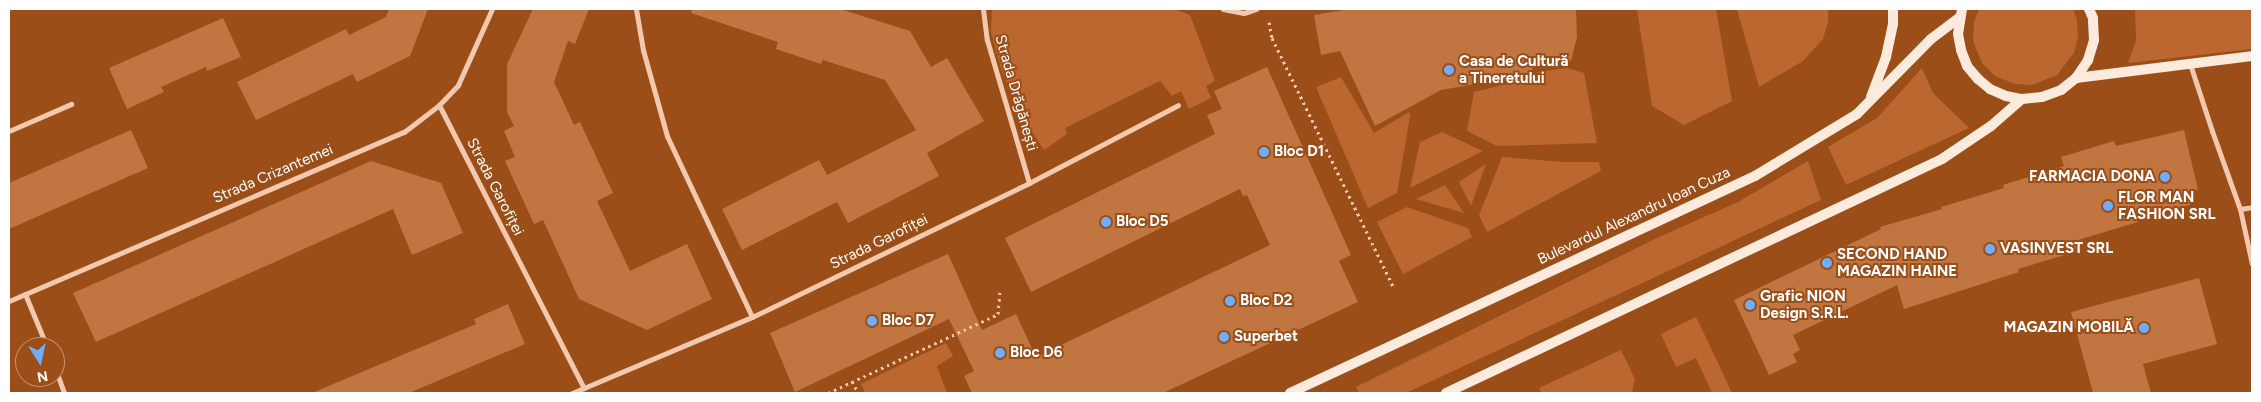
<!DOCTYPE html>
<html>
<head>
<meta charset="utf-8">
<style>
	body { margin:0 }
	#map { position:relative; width:2261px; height:402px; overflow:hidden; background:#9b4e18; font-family:Figtree,sans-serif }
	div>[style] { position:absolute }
	.green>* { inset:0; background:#bb672f }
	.building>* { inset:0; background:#c17541 }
	.path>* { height:3px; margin-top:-1.5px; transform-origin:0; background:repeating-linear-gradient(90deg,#f2c9ae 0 2.5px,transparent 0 6.5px) }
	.minor>* { height:5px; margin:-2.5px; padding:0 2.5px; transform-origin:2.5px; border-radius:2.5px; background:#f2c9ae }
	.secondary>* { height:10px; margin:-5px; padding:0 5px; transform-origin:5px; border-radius:5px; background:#fceadd }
	.dots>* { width:14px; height:14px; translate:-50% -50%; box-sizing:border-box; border:2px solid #9b4e18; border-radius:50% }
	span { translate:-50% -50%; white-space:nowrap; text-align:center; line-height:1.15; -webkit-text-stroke:4px #9b4e18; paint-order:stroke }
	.poi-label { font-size:15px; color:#fff; font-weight:700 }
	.left { translate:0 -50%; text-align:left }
	.right { translate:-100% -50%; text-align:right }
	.street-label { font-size:15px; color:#fff }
	.frame { position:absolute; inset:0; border:10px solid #fff; pointer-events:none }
	.north { position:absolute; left:15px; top:337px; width:50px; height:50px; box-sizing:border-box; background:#9b4e18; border:1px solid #c39574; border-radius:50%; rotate:170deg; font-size:14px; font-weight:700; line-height:20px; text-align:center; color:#fff }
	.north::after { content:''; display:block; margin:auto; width:18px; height:22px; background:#6faeff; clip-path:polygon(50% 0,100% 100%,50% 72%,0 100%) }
</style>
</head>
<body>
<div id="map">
	<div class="green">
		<i style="clip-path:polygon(992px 9px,1173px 9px,1190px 15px,1215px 81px,1206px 86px,1211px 98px,1189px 109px,1181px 91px,1172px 96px,1160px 81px,1065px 128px,1067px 134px,1044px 150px,1021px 115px,1002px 72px,991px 32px)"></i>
		<i style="clip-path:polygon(1637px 9px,1716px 9px,1732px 101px,1684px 125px,1652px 106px)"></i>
		<i style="clip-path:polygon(1737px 9px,1828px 9px,1828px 22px,1823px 39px,1803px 61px,1759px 87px)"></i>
		<i style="clip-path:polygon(1979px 9px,2073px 9px,2077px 20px,2078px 37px,2074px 53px,2057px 75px,2032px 85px,2015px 84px,1995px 76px,1982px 63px,1973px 41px,1974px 22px)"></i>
		<i style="clip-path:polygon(2135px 9px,2252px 9px,2252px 49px,2128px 63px,2136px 40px)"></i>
		<i style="clip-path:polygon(1567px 68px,1584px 73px,1597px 143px,1497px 146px,1467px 131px,1474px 92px,1537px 77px,1537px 72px)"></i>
		<i style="clip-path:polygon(1922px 68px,1933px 93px,1969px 128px,1846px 185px,1828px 147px,1877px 118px)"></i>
		<i style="clip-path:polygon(1341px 77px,1374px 133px,1409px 112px,1410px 116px,1397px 193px,1368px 208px,1316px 87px)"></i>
		<i style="clip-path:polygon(1442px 132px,1483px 151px,1410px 188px,1420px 142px)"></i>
		<i style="clip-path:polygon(1502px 157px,1563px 162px,1599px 162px,1601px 171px,1487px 232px,1479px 215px)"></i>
		<i style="clip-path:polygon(1808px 161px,1821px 200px,1406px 393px,1359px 393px,1356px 387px,1661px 236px,1738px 202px)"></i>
		<i style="clip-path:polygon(1486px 164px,1471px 206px,1459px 182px)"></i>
		<i style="clip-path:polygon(1445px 185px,1464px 213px,1416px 199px)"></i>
		<i style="clip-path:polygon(1407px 207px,1468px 228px,1472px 237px,1403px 274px,1377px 222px)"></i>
		<i style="clip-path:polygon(1696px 317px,1702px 329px,1732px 393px,1712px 393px,1696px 358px,1676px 367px,1661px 334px)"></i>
		<i style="clip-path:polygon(946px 343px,953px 356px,937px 366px,947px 393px,865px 393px,861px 384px)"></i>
		<i style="clip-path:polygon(1621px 350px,1635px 379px,1632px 393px,1542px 393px,1539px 388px)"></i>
	</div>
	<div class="building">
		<i style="clip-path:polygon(389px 9px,428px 9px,410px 56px,357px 82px,353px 74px,256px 120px,237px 82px,346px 29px,349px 35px,386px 17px)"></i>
		<i style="clip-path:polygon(533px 9px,589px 9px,575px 44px,568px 41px,554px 82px,574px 125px,580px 122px,613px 193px,597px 201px,630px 271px,687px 244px,712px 299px,647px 330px,579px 299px,543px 220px,534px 224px,505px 161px,515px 157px,504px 131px,514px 126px,507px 112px,507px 64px)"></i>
		<i style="clip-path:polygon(692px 9px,840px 9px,910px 31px,931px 67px,947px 58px,984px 121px,927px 153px,939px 176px,848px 223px,837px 202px,742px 250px,722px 209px,819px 160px,827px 175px,916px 130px,885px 80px,823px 60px,821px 64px,776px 49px,778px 42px,691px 13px)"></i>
		<i style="clip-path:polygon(1350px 9px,1576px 9px,1577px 37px,1571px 61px,1532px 67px,1533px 74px,1441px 90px,1375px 126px,1340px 51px,1321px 55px,1314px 15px)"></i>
		<i style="clip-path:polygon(223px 18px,241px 57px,207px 71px,206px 67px,161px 87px,164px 92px,127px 109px,109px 68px)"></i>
		<i style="clip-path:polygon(1267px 67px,1351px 255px,1339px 261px,1358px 302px,1163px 393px,972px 393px,964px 376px,974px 371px,949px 319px,795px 392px,770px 333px,948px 254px,982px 330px,1016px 314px,1036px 357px,1270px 245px,1247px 195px,1243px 196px,1240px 189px,1031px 292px,1005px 238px,1215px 134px,1207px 115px,1222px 109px,1214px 91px)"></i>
		<i style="clip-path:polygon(131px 130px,148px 168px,9px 229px,9px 183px)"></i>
		<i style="clip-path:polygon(2184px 130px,2198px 190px,2187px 192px,2190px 205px,2137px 217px,2138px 222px,2078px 240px,2081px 250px,2018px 269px,2019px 272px,1904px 309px,1897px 285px,1793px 335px,1800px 350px,1793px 354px,1797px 362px,1769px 375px,1734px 300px,1881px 229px,1880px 227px,1942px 209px,1941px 207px,2004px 188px,2003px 185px,2064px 166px,2061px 157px,2114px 141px,2116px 146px)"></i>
		<i style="clip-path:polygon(371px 161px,441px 183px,463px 233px,412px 255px,393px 209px,96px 342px,73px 293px)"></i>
		<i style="clip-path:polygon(2199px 278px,2217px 344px,2143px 364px,2151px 393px,2093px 393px,2071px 312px)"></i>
		<i style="clip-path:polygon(508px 304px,525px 344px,409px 393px,312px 393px,476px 324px,474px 319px)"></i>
	</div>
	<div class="path">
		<i style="left:1269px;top:22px;width:16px;rotate:79deg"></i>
		<i style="left:1272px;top:38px;width:278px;rotate:64deg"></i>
		<i style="left:852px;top:381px;width:13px;rotate:63deg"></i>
		<i style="left:828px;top:393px;width:187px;rotate:-24.9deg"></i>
		<i style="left:998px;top:314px;width:23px;rotate:-85deg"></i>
	</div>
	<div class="minor">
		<i style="left:636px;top:9px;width:42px;rotate:80.3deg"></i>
		<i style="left:643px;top:50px;width:89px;rotate:74.4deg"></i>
		<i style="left:667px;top:136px;width:200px;rotate:64.8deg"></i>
		<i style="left:983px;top:9px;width:31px;rotate:83deg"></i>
		<i style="left:987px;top:40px;width:149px;rotate:73.6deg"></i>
		<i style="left:1223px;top:9px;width:21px;rotate:11deg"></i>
		<i style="left:1244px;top:13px;width:13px;rotate:-18deg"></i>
		<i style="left:2190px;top:64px;width:71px;rotate:71.8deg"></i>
		<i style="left:2212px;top:131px;width:83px;rotate:70.3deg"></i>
		<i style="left:2240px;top:209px;width:56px;rotate:77.7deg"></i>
		<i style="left:439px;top:105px;width:318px;rotate:62.9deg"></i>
		<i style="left:9px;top:131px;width:68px;rotate:-23.5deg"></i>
		<i style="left:2240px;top:209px;width:12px;rotate:-9deg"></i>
		<i style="left:25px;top:294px;width:57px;rotate:67.5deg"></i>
		<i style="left:9px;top:301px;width:430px;rotate:-23.2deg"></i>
		<i style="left:404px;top:132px;width:44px;rotate:-37.6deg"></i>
		<i style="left:439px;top:105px;width:28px;rotate:-46deg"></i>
		<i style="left:458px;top:85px;width:83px;rotate:-65.9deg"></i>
		<i style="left:55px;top:368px;width:27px;rotate:70deg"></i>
		<i style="left:572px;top:393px;width:195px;rotate:-22.9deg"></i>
		<i style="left:752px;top:317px;width:308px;rotate:-25.8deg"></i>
		<i style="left:1029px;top:183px;width:168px;rotate:-27.6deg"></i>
	</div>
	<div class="secondary">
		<i style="left:1962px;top:9px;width:25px;rotate:99deg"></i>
		<i style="left:1958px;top:34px;width:16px;rotate:79deg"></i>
		<i style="left:1961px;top:50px;width:17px;rotate:69deg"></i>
		<i style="left:1967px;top:66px;width:17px;rotate:50deg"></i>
		<i style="left:1978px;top:79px;width:16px;rotate:40deg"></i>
		<i style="left:1990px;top:89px;width:17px;rotate:24deg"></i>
		<i style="left:2006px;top:96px;width:16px;rotate:11deg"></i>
		<i style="left:2022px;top:99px;width:20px;rotate:-6deg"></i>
		<i style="left:2042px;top:97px;width:20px;rotate:-20deg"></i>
		<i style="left:2061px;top:90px;width:19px;rotate:-39deg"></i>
		<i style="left:2076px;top:78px;width:22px;rotate:-56deg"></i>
		<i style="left:2088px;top:60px;width:21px;rotate:-73deg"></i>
		<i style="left:2094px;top:40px;width:22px;rotate:-93deg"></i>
		<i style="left:2093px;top:18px;width:10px;rotate:-114deg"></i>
		<i style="left:2076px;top:78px;width:177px;rotate:-7.1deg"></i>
		<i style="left:1871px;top:97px;width:43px;rotate:-69.4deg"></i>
		<i style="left:1886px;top:57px;width:34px;rotate:-78deg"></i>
		<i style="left:1893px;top:24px;width:15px;rotate:-90deg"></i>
		<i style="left:1290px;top:393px;width:513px;rotate:-25.02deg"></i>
		<i style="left:1755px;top:176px;width:119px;rotate:-31.3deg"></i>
		<i style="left:1857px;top:114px;width:105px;rotate:-45.4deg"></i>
		<i style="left:1931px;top:39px;width:36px;rotate:-37deg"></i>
		<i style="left:1446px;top:393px;width:548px;rotate:-25.26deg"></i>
		<i style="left:1942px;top:159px;width:59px;rotate:-34deg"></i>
		<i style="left:1991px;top:126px;width:41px;rotate:-41.1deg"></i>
	</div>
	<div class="dots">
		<i style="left:1449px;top:70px;background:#6faeff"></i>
		<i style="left:1264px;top:152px;background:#6faeff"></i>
		<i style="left:2165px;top:177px;background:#6faeff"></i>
		<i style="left:2108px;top:206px;background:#6faeff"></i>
		<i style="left:1106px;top:222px;background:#6faeff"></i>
		<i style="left:1990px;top:249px;background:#6faeff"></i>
		<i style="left:1827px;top:263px;background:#6faeff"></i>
		<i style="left:1230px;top:301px;background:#6faeff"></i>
		<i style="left:1750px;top:305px;background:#6faeff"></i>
		<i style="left:872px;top:321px;background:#6faeff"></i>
		<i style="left:2144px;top:328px;background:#6faeff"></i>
		<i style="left:1224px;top:337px;background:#6faeff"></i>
		<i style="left:1000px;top:353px;background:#6faeff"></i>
	</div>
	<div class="poi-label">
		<span class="left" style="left:1459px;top:70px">Casa de Cultură<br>a Tineretului</span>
		<span class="left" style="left:1274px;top:152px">Bloc D1</span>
		<span class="right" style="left:2155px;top:177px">FARMACIA DONA</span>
		<span class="left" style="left:2118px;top:206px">FLOR MAN<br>FASHION SRL</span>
		<span class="left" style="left:1116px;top:222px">Bloc D5</span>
		<span class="left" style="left:2000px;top:249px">VASINVEST SRL</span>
		<span class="left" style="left:1837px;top:263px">SECOND HAND<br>MAGAZIN HAINE</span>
		<span class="left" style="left:1760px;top:305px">Grafic NION<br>Design S.R.L.</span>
		<span class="left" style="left:1240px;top:301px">Bloc D2</span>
		<span class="left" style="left:882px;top:321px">Bloc D7</span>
		<span class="right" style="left:2134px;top:328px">MAGAZIN MOBILĂ</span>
		<span class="left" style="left:1234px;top:337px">Superbet</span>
		<span class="left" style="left:1010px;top:353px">Bloc D6</span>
	</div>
	<div class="street-label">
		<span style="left:1016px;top:93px;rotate:74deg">Strada Drăgănești</span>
		<span style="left:273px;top:174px;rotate:-23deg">Strada Crizantemei</span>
		<span style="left:495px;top:187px;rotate:63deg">Strada Garofiței</span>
		<span style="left:1634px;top:216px;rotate:-25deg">Bulevardul Alexandru Ioan Cuza</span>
		<span style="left:879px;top:242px;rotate:-26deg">Strada Garofiței</span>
	</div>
	<div class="frame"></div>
	<div class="north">N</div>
</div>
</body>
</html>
